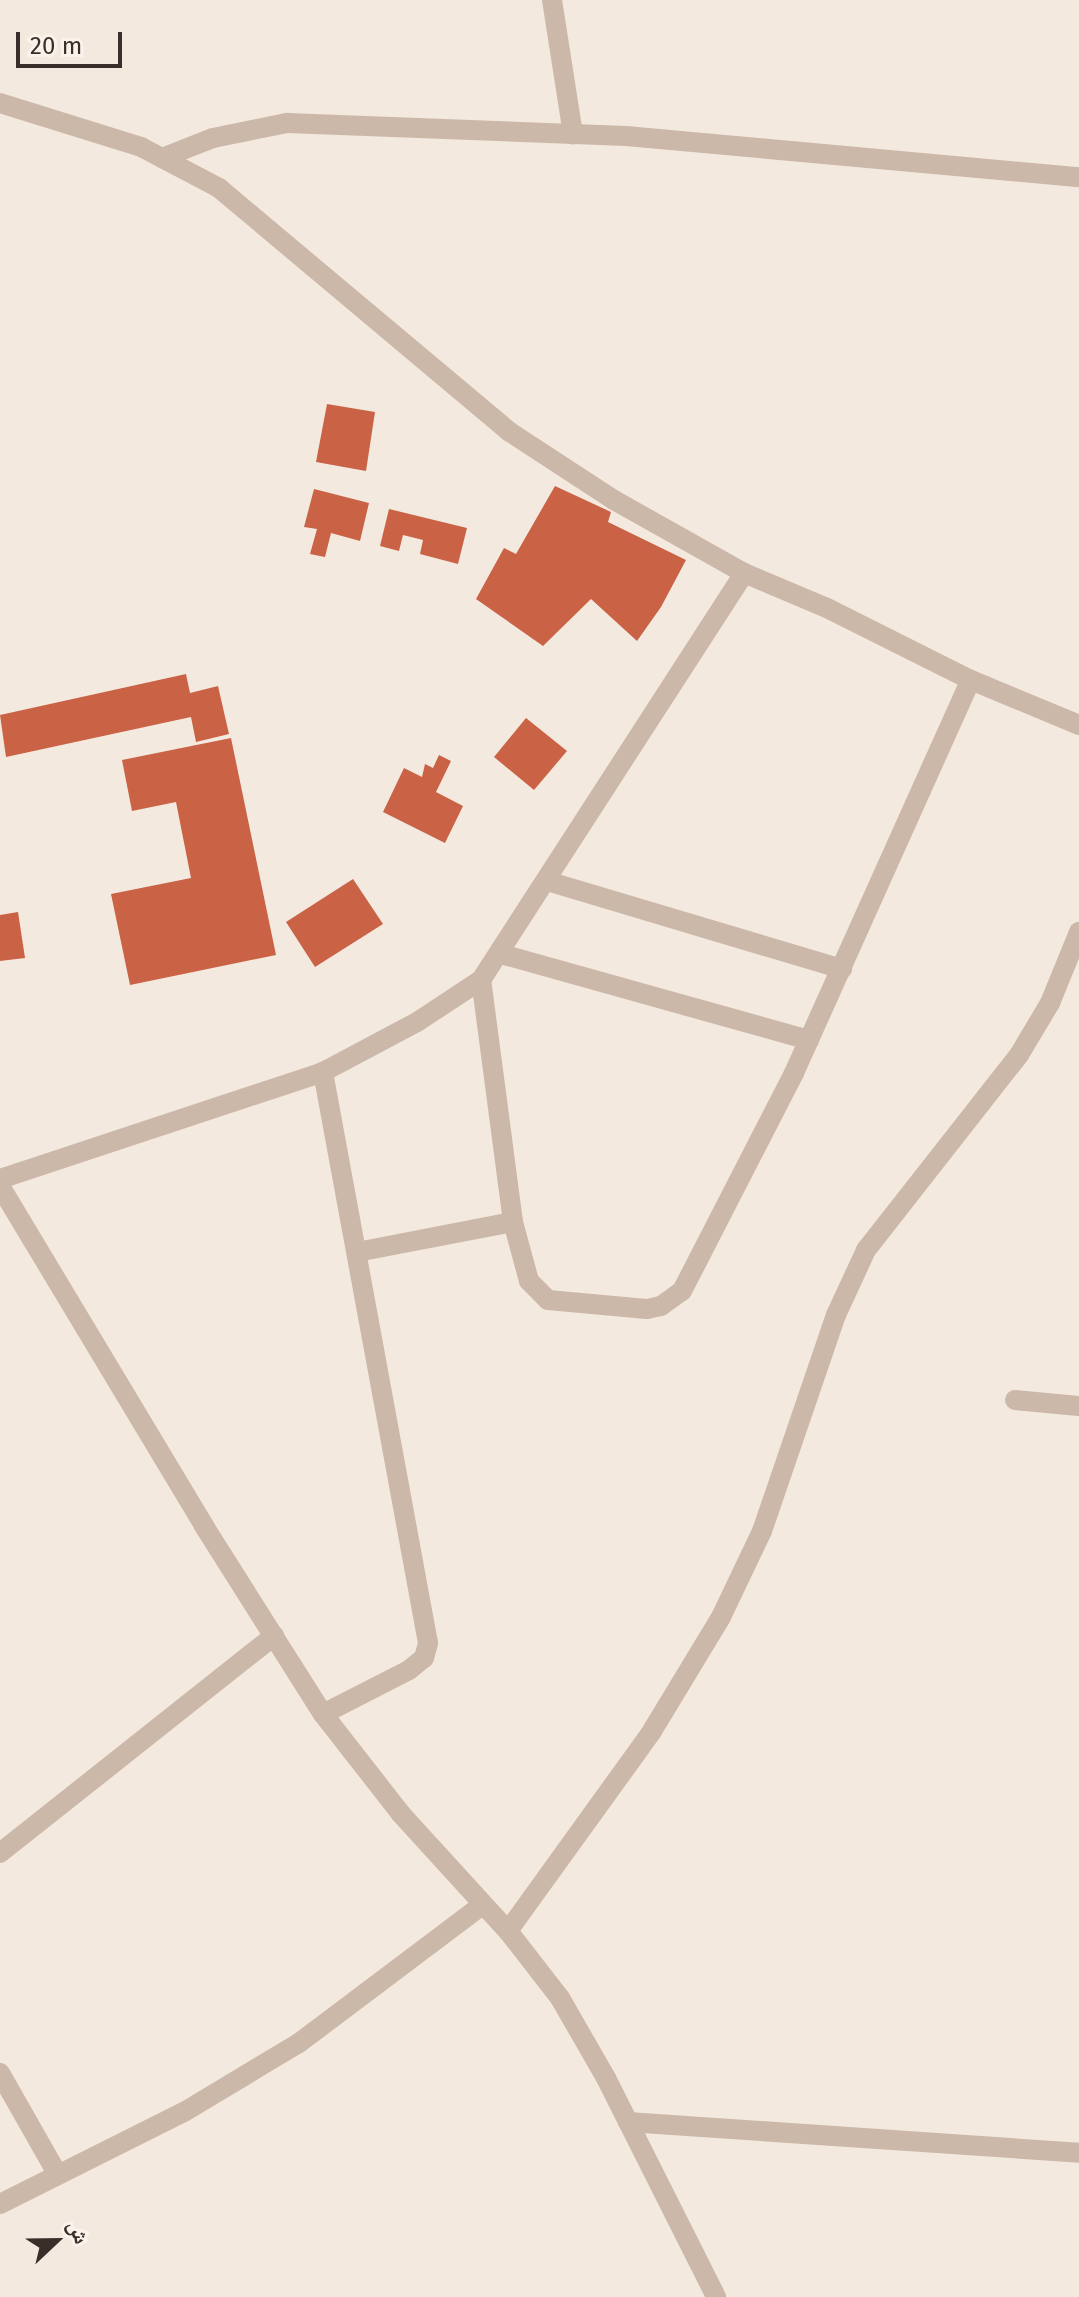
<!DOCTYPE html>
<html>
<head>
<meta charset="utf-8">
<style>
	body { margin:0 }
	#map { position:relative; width:1079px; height:2297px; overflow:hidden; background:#f4e9de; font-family:"Fira Sans","Noto Naskh Arabic",sans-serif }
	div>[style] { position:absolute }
	.building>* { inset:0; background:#ca6246 }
	.minor>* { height:20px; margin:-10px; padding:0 10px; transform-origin:10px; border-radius:10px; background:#ccb8a9 }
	span { translate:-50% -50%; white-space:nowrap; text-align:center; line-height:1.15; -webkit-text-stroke:6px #fbf3eb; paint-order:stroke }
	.north { position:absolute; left:16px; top:2201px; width:80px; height:80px; -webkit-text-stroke:6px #fbf3eb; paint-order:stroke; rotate:68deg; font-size:22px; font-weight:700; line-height:32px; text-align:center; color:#392e29 }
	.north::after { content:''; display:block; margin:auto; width:28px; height:36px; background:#392e29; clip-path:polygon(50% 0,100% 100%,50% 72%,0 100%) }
	.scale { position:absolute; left:16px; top:32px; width:106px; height:36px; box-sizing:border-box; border:4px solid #392e29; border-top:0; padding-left:10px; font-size:24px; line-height:28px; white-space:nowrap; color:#392e29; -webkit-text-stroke:6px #fbf3eb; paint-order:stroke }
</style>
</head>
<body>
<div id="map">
	<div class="building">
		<i style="clip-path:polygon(327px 404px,375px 412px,366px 471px,316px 462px)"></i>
		<i style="clip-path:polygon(555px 486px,611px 512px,608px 522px,686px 560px,661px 607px,637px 641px,591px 599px,543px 646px,476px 599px,504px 548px,516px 554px)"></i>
		<i style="clip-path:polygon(314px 489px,369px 503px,360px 541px,331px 533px,325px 557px,310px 554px,317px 529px,304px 527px)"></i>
		<i style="clip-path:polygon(389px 509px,467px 528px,458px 564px,420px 554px,423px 540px,403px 535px,399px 551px,380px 546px)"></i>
		<i style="clip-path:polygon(186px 674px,190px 693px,218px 686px,229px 734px,196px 742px,191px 717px,6px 757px,0 715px)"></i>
		<i style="clip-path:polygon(526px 718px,567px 751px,534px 790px,494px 757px)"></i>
		<i style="clip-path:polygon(231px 738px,276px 955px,130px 985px,111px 894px,191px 878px,176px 802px,132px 811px,122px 760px)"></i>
		<i style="clip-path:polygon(439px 755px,451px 761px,436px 792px,463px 806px,445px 843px,383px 812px,404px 768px,422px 777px,425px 764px,433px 768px)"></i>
		<i style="clip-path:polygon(353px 879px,383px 924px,315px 967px,286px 922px)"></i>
		<i style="clip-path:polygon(18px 912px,25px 958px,0 961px,0 915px)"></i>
	</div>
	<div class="minor">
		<i style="left:552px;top:0;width:136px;rotate:81.1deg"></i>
		<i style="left:0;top:103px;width:148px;rotate:17.3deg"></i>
		<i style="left:141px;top:147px;width:88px;rotate:27.7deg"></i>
		<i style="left:219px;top:188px;width:380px;rotate:40deg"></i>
		<i style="left:510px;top:432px;width:124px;rotate:33.2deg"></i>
		<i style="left:614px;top:500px;width:149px;rotate:29.3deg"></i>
		<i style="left:744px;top:573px;width:90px;rotate:22.9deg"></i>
		<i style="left:827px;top:608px;width:161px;rotate:26.6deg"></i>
		<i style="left:971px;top:680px;width:117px;rotate:22.6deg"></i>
		<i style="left:162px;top:158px;width:55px;rotate:-21.4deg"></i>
		<i style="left:213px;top:138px;width:76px;rotate:-11.5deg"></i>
		<i style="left:287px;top:123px;width:339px;rotate:2.2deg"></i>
		<i style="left:626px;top:136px;width:455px;rotate:5.2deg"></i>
		<i style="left:547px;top:881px;width:308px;rotate:16.6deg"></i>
		<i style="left:501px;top:954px;width:320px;rotate:15.6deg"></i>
		<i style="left:0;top:1179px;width:340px;rotate:-18.3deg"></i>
		<i style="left:323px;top:1072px;width:106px;rotate:-28deg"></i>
		<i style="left:417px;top:1022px;width:77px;rotate:-33.3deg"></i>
		<i style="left:481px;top:980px;width:485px;rotate:-57.1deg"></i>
		<i style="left:0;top:1186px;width:397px;rotate:59deg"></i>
		<i style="left:204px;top:1526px;width:222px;rotate:57.7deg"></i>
		<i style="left:323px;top:1714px;width:127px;rotate:52deg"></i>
		<i style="left:401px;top:1814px;width:159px;rotate:47.6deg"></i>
		<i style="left:508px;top:1931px;width:85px;rotate:52.2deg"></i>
		<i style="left:560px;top:1998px;width:92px;rotate:60.1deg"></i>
		<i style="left:606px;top:2078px;width:245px;rotate:63.3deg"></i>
		<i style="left:513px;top:1222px;width:61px;rotate:74.8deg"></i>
		<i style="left:529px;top:1281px;width:27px;rotate:45deg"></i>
		<i style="left:548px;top:1300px;width:99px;rotate:5.2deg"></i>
		<i style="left:647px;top:1309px;width:14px;rotate:-12deg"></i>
		<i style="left:661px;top:1306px;width:26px;rotate:-36deg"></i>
		<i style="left:682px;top:1291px;width:245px;rotate:-62.8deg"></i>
		<i style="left:794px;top:1073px;width:431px;rotate:-65.8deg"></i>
		<i style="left:357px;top:1252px;width:159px;rotate:-10.9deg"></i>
		<i style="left:513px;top:1222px;width:244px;rotate:-97.5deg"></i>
		<i style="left:1015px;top:1400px;width:64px;rotate:5.4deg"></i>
		<i style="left:323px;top:1714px;width:97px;rotate:-27.1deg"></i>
		<i style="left:409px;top:1670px;width:19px;rotate:-39deg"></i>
		<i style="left:424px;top:1658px;width:16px;rotate:-75deg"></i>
		<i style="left:428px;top:1643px;width:581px;rotate:-100.42deg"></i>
		<i style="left:0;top:1853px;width:350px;rotate:-38.4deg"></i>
		<i style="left:508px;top:1931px;width:246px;rotate:-54.2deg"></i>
		<i style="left:652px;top:1731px;width:133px;rotate:-58.8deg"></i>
		<i style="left:721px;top:1617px;width:95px;rotate:-64.5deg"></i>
		<i style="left:762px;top:1531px;width:228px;rotate:-71.1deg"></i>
		<i style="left:836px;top:1315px;width:72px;rotate:-65.2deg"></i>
		<i style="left:866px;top:1250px;width:248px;rotate:-51.9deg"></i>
		<i style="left:1019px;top:1055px;width:61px;rotate:-59.2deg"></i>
		<i style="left:1050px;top:1003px;width:77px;rotate:-67.8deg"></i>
		<i style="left:0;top:2073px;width:117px;rotate:60.4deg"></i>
		<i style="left:628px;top:2122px;width:452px;rotate:3.9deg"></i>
		<i style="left:0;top:2204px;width:206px;rotate:-26.6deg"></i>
		<i style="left:184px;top:2112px;width:134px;rotate:-31deg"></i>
		<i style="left:299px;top:2043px;width:229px;rotate:-37deg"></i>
	</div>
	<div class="north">ش</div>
	<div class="scale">20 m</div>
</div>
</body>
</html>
